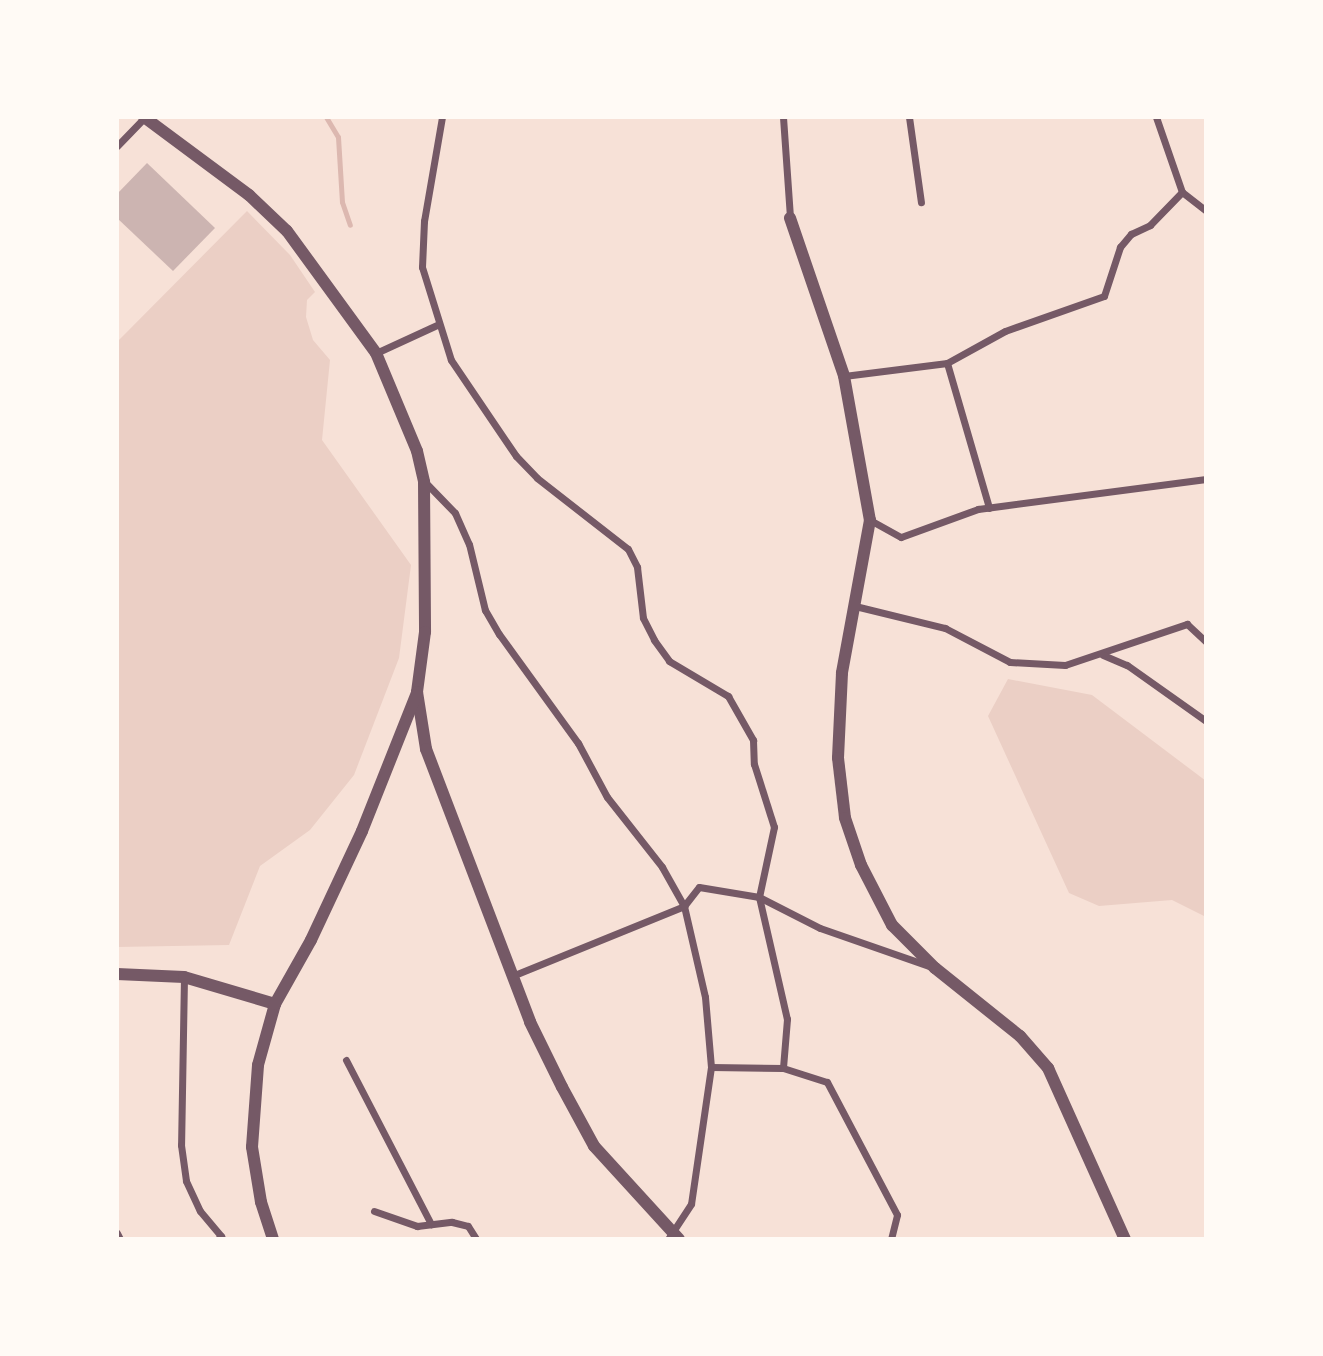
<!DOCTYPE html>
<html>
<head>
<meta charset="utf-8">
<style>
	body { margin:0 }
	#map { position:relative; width:1323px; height:1356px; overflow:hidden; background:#f7e1d7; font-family:"DM Sans",sans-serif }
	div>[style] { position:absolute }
	.green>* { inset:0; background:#ebcfc5 }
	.stream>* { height:5px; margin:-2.5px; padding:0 2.5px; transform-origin:2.5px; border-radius:2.5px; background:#dcb8b0 }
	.building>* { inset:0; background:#ccb4b1 }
	.minor>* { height:7px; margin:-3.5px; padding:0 3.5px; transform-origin:3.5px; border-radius:3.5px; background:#755966 }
	.tertiary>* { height:12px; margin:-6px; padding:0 6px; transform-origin:6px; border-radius:6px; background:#755966 }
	span { translate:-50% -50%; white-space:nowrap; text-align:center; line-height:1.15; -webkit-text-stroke:5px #fffaf5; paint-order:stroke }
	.frame { position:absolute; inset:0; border:119px solid #fffaf5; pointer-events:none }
</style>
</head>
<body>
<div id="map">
	<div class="green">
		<i style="clip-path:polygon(247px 211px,290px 255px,315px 292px,307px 300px,306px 317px,313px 340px,330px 360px,322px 440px,411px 565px,399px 658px,354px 775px,310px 830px,260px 866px,229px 945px,117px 947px,117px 342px)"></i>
		<i style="clip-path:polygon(1008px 679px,1092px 695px,1206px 781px,1206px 917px,1172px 900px,1099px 906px,1069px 893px,988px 716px)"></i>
	</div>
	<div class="stream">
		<i style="left:326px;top:117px;width:23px;rotate:59deg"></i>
		<i style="left:338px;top:137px;width:65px;rotate:86.5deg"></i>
		<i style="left:342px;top:202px;width:24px;rotate:71deg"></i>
	</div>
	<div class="building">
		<i style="clip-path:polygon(147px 163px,215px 228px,173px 271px,117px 218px,117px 194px)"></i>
	</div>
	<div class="minor">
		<i style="left:442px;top:117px;width:106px;rotate:99.8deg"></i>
		<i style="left:424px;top:221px;width:46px;rotate:92.5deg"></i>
		<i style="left:422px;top:267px;width:97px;rotate:72.7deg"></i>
		<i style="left:451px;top:360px;width:116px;rotate:55.9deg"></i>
		<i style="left:516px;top:456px;width:30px;rotate:46deg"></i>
		<i style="left:537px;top:478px;width:115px;rotate:38deg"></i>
		<i style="left:628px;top:549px;width:20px;rotate:63deg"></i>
		<i style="left:637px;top:567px;width:51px;rotate:83.3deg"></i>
		<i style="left:643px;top:618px;width:25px;rotate:63deg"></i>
		<i style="left:654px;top:640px;width:26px;rotate:54deg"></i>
		<i style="left:669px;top:661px;width:69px;rotate:30.7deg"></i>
		<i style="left:728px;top:696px;width:51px;rotate:60.4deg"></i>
		<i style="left:753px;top:740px;width:24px;rotate:88deg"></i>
		<i style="left:754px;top:764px;width:66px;rotate:72.4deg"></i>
		<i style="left:774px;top:827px;width:72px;rotate:102.1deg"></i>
		<i style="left:759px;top:897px;width:125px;rotate:77.1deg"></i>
		<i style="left:787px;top:1019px;width:49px;rotate:94.7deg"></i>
		<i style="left:783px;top:117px;width:101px;rotate:86deg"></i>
		<i style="left:909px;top:117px;width:86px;rotate:82deg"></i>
		<i style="left:1156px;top:117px;width:79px;rotate:70.9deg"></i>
		<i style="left:1182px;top:192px;width:31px;rotate:38deg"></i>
		<i style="left:117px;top:146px;width:39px;rotate:-46deg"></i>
		<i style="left:376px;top:353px;width:67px;rotate:-24.7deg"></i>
		<i style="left:947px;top:363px;width:151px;rotate:73.8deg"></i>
		<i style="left:844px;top:376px;width:104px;rotate:-7.2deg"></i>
		<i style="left:947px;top:363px;width:66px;rotate:-28.9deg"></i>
		<i style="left:1005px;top:331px;width:105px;rotate:-19.5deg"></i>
		<i style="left:1104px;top:296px;width:52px;rotate:-71.9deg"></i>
		<i style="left:1120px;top:247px;width:17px;rotate:-50deg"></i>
		<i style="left:1131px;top:234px;width:21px;rotate:-25deg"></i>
		<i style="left:1150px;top:225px;width:46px;rotate:-45.9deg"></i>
		<i style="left:425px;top:482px;width:43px;rotate:45.9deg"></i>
		<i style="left:455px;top:513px;width:34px;rotate:66deg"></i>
		<i style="left:469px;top:544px;width:68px;rotate:76.4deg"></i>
		<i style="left:485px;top:610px;width:28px;rotate:60deg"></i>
		<i style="left:499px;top:634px;width:135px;rotate:54.1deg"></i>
		<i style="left:578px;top:743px;width:61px;rotate:61.8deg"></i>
		<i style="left:607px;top:797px;width:89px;rotate:51.8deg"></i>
		<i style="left:662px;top:867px;width:45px;rotate:60.6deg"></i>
		<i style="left:684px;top:906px;width:93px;rotate:77deg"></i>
		<i style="left:705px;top:997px;width:70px;rotate:85.1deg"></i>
		<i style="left:711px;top:1067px;width:138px;rotate:98.3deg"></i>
		<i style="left:691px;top:1204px;width:42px;rotate:123.3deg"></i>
		<i style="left:870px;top:520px;width:35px;rotate:29deg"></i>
		<i style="left:901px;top:537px;width:82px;rotate:-20deg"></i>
		<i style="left:978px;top:509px;width:230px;rotate:-7.5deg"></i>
		<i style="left:855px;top:606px;width:93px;rotate:13.7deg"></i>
		<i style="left:945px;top:628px;width:73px;rotate:27.6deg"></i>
		<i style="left:1010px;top:662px;width:55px;rotate:3.1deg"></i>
		<i style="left:1065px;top:665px;width:129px;rotate:-18.6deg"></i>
		<i style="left:1187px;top:624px;width:26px;rotate:43deg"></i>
		<i style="left:1103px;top:655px;width:26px;rotate:23deg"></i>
		<i style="left:1127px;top:665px;width:97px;rotate:35.3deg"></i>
		<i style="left:512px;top:976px;width:186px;rotate:-22.1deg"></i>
		<i style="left:684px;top:906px;width:24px;rotate:-52deg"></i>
		<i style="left:699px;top:887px;width:61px;rotate:9.5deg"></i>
		<i style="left:759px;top:897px;width:68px;rotate:26.9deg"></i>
		<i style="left:820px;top:928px;width:119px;rotate:19.2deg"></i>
		<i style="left:184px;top:977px;width:168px;rotate:91deg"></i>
		<i style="left:181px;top:1145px;width:36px;rotate:82deg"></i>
		<i style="left:186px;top:1181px;width:33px;rotate:65deg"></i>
		<i style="left:200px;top:1211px;width:33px;rotate:50deg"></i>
		<i style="left:221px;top:1236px;width:4px;rotate:135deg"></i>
		<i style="left:346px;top:1060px;width:185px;rotate:62.6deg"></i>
		<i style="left:711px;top:1067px;width:72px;rotate:0.8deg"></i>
		<i style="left:783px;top:1068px;width:46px;rotate:17.7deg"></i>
		<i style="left:827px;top:1082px;width:150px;rotate:62.2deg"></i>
		<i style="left:897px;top:1215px;width:25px;rotate:104deg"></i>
		<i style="left:374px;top:1211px;width:46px;rotate:19.2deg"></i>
		<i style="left:417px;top:1226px;width:35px;rotate:-7deg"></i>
		<i style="left:452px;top:1222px;width:16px;rotate:14deg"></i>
		<i style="left:468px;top:1226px;width:15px;rotate:58deg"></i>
		<i style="left:117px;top:1233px;width:7px;rotate:63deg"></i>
	</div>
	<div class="tertiary">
		<i style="left:144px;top:117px;width:131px;rotate:36.6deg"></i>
		<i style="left:249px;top:195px;width:52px;rotate:43.5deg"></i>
		<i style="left:287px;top:231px;width:151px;rotate:53.9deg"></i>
		<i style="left:376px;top:353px;width:106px;rotate:67.3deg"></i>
		<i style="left:417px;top:451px;width:32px;rotate:77deg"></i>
		<i style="left:424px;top:482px;width:150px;rotate:89.6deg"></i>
		<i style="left:425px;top:632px;width:61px;rotate:97.6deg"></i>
		<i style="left:417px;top:692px;width:58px;rotate:81deg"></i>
		<i style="left:426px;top:749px;width:292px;rotate:69.1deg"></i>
		<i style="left:530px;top:1022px;width:72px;rotate:63.8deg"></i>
		<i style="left:562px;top:1087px;width:67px;rotate:61.5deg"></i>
		<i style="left:594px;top:1146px;width:126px;rotate:47.6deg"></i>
		<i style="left:790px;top:218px;width:167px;rotate:71.1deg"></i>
		<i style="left:844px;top:376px;width:146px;rotate:79.8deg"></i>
		<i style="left:870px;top:520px;width:156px;rotate:100.4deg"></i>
		<i style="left:842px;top:673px;width:85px;rotate:92.7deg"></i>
		<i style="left:838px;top:758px;width:60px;rotate:83.3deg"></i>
		<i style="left:845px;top:818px;width:50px;rotate:71.2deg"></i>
		<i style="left:861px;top:865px;width:68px;rotate:62.7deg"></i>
		<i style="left:892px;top:925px;width:61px;rotate:45deg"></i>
		<i style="left:935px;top:968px;width:109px;rotate:38.7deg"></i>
		<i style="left:1020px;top:1036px;width:43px;rotate:48.8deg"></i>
		<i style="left:1048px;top:1068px;width:188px;rotate:65.8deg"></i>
		<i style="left:117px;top:974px;width:67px;rotate:2.6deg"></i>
		<i style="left:184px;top:977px;width:95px;rotate:16.5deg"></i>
		<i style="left:273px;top:1239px;width:39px;rotate:-108deg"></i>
		<i style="left:261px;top:1202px;width:56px;rotate:-99.3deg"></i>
		<i style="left:252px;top:1147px;width:82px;rotate:-85.8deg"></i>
		<i style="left:258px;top:1065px;width:63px;rotate:-74.4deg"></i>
		<i style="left:275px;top:1004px;width:73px;rotate:-60.6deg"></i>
		<i style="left:311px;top:940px;width:120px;rotate:-64.9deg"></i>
		<i style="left:362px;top:831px;width:149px;rotate:-68.3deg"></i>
	</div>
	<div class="frame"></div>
</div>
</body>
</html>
